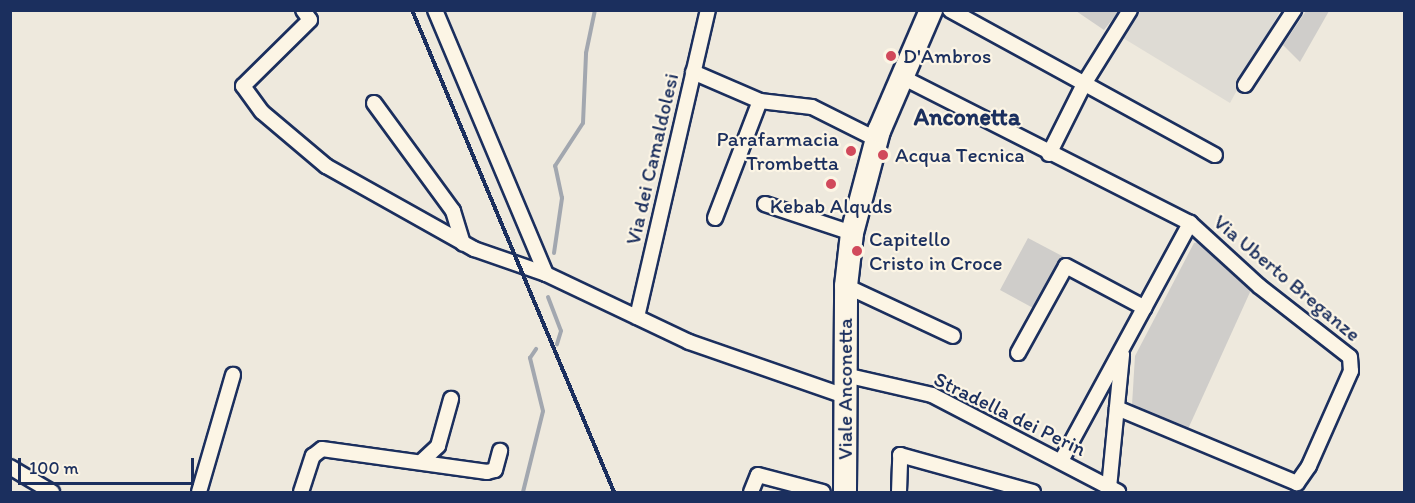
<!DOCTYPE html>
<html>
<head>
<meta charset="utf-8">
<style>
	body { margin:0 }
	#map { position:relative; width:1415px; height:503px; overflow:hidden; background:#eee9dd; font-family:Itim,sans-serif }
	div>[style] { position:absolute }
	.built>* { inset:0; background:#dedbd4 }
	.green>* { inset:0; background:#cfcdca }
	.stream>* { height:4px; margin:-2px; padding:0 2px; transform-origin:2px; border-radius:2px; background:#a2a7af }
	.roads { filter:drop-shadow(2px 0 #1b2f5e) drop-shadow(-2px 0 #1b2f5e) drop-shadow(0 2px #1b2f5e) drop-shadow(0 -2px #1b2f5e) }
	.minor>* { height:14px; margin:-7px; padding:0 7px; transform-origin:7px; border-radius:7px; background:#fcf5e5 }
	.primary>* { height:22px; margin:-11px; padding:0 11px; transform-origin:11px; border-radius:11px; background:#fcf5e5 }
	.rail>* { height:4px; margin:-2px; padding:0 2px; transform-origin:2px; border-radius:2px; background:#1b2f5e }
	.dots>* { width:16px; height:16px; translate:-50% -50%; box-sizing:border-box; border:3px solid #fcf5e5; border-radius:50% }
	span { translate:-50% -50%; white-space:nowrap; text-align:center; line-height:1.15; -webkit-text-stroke:4.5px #fcf5e5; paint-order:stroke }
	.poi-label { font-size:21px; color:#1b2f5e }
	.left { translate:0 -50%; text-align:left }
	.right { translate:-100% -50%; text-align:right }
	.street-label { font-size:21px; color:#1b2f5e }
	.quarter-label { font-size:24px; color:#1b2f5e; font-weight:700 }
	.frame { position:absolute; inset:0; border:12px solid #1b2f5e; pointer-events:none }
	.scale { position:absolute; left:18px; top:458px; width:176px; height:27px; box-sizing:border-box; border:3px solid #1b2f5e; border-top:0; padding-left:8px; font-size:18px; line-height:21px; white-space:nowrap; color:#1b2f5e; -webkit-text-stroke:4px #fcf5e5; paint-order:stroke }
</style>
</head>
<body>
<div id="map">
	<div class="built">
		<i style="clip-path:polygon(1136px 11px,1280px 11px,1230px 103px,1118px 35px)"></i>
	</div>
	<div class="green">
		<i style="clip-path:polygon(1076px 11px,1119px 11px,1104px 30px)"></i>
		<i style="clip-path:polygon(1306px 11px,1329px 11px,1300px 62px,1283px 45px)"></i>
		<i style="clip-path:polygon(1028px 238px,1064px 257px,1035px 309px,1000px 290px)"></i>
		<i style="clip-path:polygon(1200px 242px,1251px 290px,1188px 429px,1132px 405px,1135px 356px,1194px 243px)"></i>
	</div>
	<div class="stream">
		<i style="left:554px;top:253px;width:56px;rotate:-81.7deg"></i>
		<i style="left:562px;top:198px;width:33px;rotate:-102deg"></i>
		<i style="left:555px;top:166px;width:51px;rotate:-56.9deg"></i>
		<i style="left:583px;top:123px;width:70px;rotate:-87.5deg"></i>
		<i style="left:586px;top:53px;width:44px;rotate:-78.2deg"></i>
		<i style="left:548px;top:297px;width:36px;rotate:69deg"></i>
		<i style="left:561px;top:331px;width:14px;rotate:107deg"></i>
		<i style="left:523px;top:492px;width:83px;rotate:-76.1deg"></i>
		<i style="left:543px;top:411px;width:55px;rotate:-103.8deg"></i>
		<i style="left:530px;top:358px;width:11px;rotate:-56deg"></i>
	</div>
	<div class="roads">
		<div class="minor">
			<i style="left:303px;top:10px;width:12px;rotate:55deg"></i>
			<i style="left:310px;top:20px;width:94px;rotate:135.4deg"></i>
			<i style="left:243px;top:86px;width:32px;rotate:54deg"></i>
			<i style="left:262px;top:112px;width:84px;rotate:40.2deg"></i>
			<i style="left:326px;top:166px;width:170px;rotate:29.3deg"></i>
			<i style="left:474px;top:249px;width:76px;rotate:19.1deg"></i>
			<i style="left:546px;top:274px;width:158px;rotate:25.4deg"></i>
			<i style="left:689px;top:342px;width:165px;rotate:19.1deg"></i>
			<i style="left:435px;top:10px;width:286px;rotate:67.2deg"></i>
			<i style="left:950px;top:10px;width:302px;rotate:28.7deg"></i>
			<i style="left:693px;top:72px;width:73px;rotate:23.4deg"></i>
			<i style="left:900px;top:76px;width:325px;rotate:26.9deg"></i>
			<i style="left:1190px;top:223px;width:93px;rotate:42.4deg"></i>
			<i style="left:1259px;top:286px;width:115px;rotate:38deg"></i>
			<i style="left:1350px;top:357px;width:14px;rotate:86deg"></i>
			<i style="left:1351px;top:371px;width:104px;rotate:113.9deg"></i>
			<i style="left:1309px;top:466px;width:21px;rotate:125deg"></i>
			<i style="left:1297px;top:483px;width:195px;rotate:-157.4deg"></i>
			<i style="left:1245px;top:85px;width:90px;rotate:-56.8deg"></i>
			<i style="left:374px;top:103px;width:134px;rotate:53.8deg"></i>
			<i style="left:453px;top:211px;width:34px;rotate:73deg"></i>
			<i style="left:1049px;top:154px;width:78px;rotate:-63.4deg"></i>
			<i style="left:1084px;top:84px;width:87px;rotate:-58.1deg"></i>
			<i style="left:765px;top:204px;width:92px;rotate:18.4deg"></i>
			<i style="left:715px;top:218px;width:125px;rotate:-69deg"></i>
			<i style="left:760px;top:101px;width:52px;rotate:6.6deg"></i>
			<i style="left:812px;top:107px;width:72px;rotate:26.6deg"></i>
			<i style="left:846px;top:286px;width:118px;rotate:25deg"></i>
			<i style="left:637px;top:317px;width:315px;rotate:-77deg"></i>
			<i style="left:1018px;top:353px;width:99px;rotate:-61.1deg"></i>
			<i style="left:1066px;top:266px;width:89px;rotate:28deg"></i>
			<i style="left:845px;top:375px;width:89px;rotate:12.9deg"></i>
			<i style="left:932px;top:395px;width:210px;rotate:27.5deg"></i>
			<i style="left:422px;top:461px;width:22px;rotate:-43deg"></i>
			<i style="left:438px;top:446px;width:49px;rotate:-74.5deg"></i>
			<i style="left:1061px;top:461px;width:271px;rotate:-61.5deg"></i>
			<i style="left:10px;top:467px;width:49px;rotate:30.8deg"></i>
			<i style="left:1109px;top:488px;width:134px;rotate:-84.4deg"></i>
			<i style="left:199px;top:492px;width:122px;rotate:-73.8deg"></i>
			<i style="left:301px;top:492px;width:38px;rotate:-72deg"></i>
			<i style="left:313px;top:456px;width:11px;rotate:-38deg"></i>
			<i style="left:322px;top:449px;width:167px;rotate:7.9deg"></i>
			<i style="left:487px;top:472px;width:8px;rotate:-14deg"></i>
			<i style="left:495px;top:470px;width:20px;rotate:-75deg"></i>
			<i style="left:751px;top:492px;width:18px;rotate:-68deg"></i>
			<i style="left:758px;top:475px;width:67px;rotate:14.7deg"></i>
			<i style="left:899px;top:492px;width:37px;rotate:-88deg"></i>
			<i style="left:900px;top:455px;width:138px;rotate:15.5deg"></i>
		</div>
		<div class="primary">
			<i style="left:845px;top:492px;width:206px;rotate:-89.7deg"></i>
			<i style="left:846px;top:286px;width:53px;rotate:-83.5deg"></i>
			<i style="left:852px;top:233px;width:106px;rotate:-75.2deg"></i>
			<i style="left:879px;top:131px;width:132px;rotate:-66.7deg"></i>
		</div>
	</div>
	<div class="rail">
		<i style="left:412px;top:10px;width:523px;rotate:67.26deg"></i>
	</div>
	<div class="dots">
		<i style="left:891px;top:56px;background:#d1495b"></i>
		<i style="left:851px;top:151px;background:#d1495b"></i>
		<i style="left:883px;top:155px;background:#d1495b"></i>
		<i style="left:831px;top:184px;background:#d1495b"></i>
		<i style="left:857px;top:251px;background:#d1495b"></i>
	</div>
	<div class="poi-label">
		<span class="left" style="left:903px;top:56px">D'Ambros</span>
		<span class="right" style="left:839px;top:151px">Parafarmacia<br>Trombetta</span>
		<span class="left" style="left:895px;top:155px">Acqua Tecnica</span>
		<span style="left:831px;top:206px">Kebab Alquds</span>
		<span class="left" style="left:869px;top:251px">Capitello<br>Cristo in Croce</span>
	</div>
	<div class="street-label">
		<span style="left:652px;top:159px;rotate:-77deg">Via dei Camaldolesi</span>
		<span style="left:1287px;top:278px;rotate:40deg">Via Uberto Breganze</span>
		<span style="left:845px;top:389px;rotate:-90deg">Viale Anconetta</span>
		<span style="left:1010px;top:414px;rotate:26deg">Stradella dei Perin</span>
	</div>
	<div class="quarter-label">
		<span style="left:967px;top:117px">Anconetta</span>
	</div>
	<div class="frame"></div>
	<div class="scale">100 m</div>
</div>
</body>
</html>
